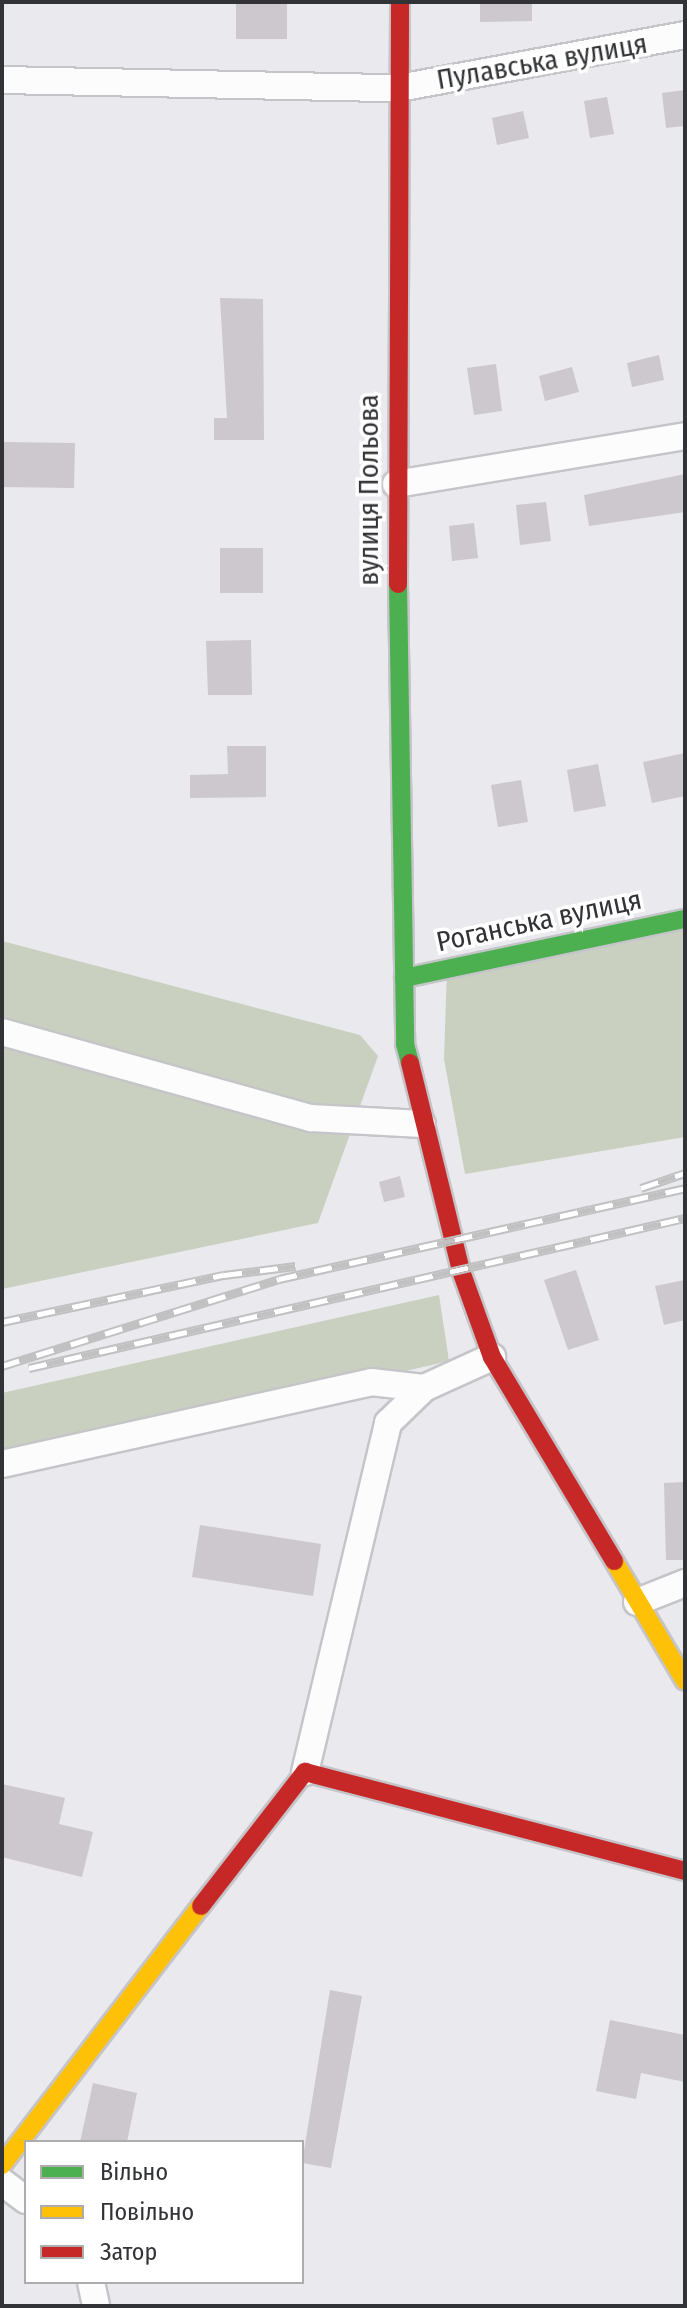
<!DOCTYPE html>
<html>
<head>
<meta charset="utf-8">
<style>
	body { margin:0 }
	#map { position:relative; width:687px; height:2308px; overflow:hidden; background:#e9e9ee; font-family:"Fira Sans Condensed",sans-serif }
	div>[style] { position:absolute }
	.forest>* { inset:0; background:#cad0bf }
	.building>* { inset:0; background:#cdc7ce }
	.roads { filter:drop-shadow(2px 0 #c5c5c9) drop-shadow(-2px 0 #c5c5c9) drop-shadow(0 2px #c5c5c9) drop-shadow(0 -2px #c5c5c9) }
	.street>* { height:26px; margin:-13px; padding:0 13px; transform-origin:13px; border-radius:13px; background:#fcfcfc }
	.fast>* { height:18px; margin:-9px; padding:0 9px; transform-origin:9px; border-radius:9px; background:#4caf50 }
	.slow>* { height:18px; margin:-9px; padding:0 9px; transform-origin:9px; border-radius:9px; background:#ffc107 }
	.jam>* { height:18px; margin:-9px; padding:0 9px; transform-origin:9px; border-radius:9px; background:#c62828 }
	.rail>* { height:9px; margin-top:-4.5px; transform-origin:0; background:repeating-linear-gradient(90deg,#fff 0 18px,#c1c1c2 0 36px); box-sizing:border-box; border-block:2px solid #c1c1c2 }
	span { translate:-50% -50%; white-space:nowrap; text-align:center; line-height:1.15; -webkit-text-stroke:7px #fff; paint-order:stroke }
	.street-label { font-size:28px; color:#323336 }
	.frame { position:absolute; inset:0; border:4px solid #323336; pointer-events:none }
	.legend { position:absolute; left:24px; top:2140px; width:280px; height:144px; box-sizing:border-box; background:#fff; border:2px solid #adadaf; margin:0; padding:10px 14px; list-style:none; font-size:24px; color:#323336 }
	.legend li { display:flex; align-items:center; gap:16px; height:40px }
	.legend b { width:40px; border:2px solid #adadaf }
</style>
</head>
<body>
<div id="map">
	<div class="forest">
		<i style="clip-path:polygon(685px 919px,685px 1137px,465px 1174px,444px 1059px,447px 969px)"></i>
		<i style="clip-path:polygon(2px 941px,360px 1035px,378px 1056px,318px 1223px,2px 1289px)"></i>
		<i style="clip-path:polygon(439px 1295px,449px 1361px,2px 1464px,2px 1393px)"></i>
	</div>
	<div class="building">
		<i style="clip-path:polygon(236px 2px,287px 2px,287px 39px,236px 39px)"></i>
		<i style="clip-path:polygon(480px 2px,532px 2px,532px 21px,480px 22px)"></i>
		<i style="clip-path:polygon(685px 90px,685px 126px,666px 128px,662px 93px)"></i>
		<i style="clip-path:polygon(607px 97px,614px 134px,590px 138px,584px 101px)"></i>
		<i style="clip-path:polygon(523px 111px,529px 138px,497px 145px,492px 118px)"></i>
		<i style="clip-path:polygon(220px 298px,263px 299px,264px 440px,214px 440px,214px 418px,227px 418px)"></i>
		<i style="clip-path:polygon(659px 355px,664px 380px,632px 387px,627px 363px)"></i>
		<i style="clip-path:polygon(496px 364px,502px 411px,474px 415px,467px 368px)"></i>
		<i style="clip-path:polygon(572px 367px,579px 392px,545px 401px,539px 376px)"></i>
		<i style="clip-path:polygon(2px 442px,75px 443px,74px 488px,2px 487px)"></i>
		<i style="clip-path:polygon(685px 474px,685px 512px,589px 526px,584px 495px)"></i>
		<i style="clip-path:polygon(546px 502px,551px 541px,520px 545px,516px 505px)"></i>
		<i style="clip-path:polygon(474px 523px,478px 558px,452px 561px,449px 526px)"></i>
		<i style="clip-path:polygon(220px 548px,263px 548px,263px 593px,220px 593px)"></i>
		<i style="clip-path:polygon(251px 640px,252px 695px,208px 695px,206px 641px)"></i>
		<i style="clip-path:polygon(227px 746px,266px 746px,266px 797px,190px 798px,190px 775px,228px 774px)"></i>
		<i style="clip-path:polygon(685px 753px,685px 796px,652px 803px,643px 762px)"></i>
		<i style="clip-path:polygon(598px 764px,606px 806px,574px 812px,567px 770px)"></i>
		<i style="clip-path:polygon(521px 780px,528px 822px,498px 827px,491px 785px)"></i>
		<i style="clip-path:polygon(400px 1176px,405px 1197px,384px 1202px,379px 1182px)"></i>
		<i style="clip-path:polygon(576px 1270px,599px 1340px,568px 1350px,544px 1280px)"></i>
		<i style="clip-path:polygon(685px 1280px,685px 1320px,664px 1325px,655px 1286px)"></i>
		<i style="clip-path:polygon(685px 1482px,685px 1560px,666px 1560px,664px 1483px)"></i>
		<i style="clip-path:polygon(200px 1525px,321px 1544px,313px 1596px,192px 1577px)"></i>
		<i style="clip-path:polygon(2px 1784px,65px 1798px,59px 1824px,93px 1832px,82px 1877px,2px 1857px)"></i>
		<i style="clip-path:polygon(330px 1990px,362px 1996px,331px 2168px,302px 2163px)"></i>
		<i style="clip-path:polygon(610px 2020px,685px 2035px,685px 2082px,641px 2073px,636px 2099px,596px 2091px)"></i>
		<i style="clip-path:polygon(93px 2083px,137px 2093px,127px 2142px,80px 2142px)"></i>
	</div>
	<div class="roads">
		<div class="street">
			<i style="left:2px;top:80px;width:397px;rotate:1.2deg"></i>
			<i style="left:399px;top:88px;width:291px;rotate:-10.5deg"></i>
			<i style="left:396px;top:484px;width:293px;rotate:-9.4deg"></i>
			<i style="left:2px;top:1032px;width:321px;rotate:15.6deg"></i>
			<i style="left:311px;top:1118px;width:111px;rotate:3.1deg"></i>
			<i style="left:2px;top:1464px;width:378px;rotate:-12.5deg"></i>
			<i style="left:371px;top:1382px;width:53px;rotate:6.5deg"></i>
			<i style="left:637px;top:1602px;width:52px;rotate:-21.6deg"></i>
			<i style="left:305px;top:1772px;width:359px;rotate:-76.6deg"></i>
			<i style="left:388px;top:1423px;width:50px;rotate:-44.2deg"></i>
			<i style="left:424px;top:1388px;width:75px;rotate:-24.5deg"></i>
			<i style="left:2px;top:2182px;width:30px;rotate:37deg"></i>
			<i style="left:91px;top:2282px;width:25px;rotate:78deg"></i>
		</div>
		<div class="fast">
			<i style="left:398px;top:584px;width:460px;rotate:89.1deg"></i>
			<i style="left:405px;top:1044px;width:20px;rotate:75deg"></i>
			<i style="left:404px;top:978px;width:287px;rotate:-11.9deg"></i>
		</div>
		<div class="slow">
			<i style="left:614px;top:1561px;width:139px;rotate:59.4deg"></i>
			<i style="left:2px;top:2165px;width:327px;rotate:-52.5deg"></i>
		</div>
		<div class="jam">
			<i style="left:398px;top:584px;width:582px;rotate:-89.8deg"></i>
			<i style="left:410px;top:1063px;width:214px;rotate:76.2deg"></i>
			<i style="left:461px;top:1271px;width:91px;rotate:70.2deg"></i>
			<i style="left:492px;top:1357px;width:238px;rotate:59.1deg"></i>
			<i style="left:201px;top:1906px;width:170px;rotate:-52.2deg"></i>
			<i style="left:305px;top:1772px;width:393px;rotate:14.6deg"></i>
		</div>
	</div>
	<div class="rail">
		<i style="left:641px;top:1188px;width:46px;rotate:-18.8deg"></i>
		<i style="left:2px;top:1322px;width:227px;rotate:-12deg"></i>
		<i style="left:224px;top:1275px;width:72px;rotate:-7.2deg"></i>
		<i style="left:2px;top:1366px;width:290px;rotate:-17.4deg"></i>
		<i style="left:279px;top:1279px;width:416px;rotate:-12.6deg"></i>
		<i style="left:29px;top:1368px;width:673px;rotate:-12.88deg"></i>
	</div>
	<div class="street-label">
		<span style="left:542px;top:62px;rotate:-10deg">Пулавська вулиця</span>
		<span style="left:369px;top:490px;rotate:-90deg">вулиця Польова</span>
		<span style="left:539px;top:921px;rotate:-12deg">Роганська вулиця</span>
	</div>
	<div class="frame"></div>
	<ul class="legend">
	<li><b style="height:10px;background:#4caf50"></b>Вільно</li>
	<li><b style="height:10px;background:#ffc107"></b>Повільно</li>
	<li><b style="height:10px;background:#c62828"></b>Затор</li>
	</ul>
</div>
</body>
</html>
